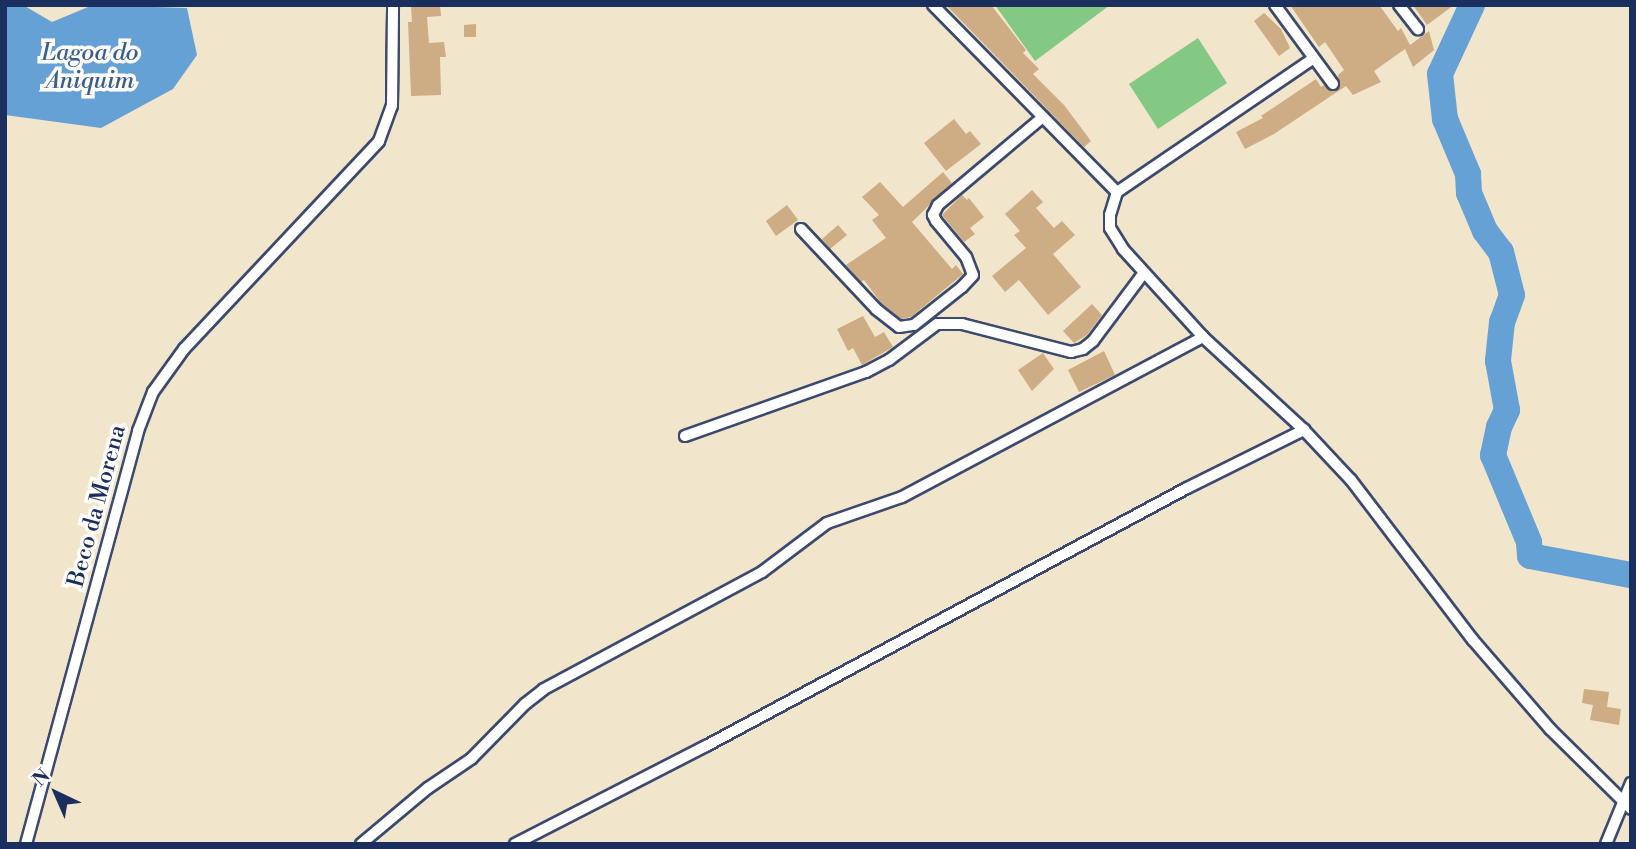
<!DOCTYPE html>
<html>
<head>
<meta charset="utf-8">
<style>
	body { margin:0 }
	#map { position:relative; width:1636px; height:849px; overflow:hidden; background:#f1e6cb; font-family:"Libre Bodoni",serif }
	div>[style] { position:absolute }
	.green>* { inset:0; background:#83c984 }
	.water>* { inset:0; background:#66a1d6 }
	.river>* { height:26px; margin:-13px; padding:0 13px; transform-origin:13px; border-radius:13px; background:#66a1d6 }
	.building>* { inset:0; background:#ceac84 }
	.roads { filter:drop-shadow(2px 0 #3b4a6e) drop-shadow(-2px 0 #3b4a6e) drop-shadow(0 2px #3b4a6e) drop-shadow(0 -2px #3b4a6e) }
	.minor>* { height:10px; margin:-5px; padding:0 5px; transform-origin:5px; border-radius:5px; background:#fff }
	span { translate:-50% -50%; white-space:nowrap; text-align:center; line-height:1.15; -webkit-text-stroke:7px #fdfcf7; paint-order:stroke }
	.street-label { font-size:23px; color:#1b2f5e }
	.water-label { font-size:24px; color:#395d8e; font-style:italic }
	.frame { position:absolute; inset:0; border:7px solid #1b2f5e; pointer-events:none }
	.north { position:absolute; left:21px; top:758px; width:70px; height:70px; -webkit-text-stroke:5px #fdfcf7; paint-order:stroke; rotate:316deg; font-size:19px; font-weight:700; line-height:28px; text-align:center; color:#1b2f5e }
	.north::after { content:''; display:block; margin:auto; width:24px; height:32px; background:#1b2f5e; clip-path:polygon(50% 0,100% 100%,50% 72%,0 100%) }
</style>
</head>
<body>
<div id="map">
	<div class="green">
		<i style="clip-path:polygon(995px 5px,1110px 5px,1035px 61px)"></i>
		<i style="clip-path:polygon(1198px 38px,1227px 83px,1158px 129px,1129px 84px)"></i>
	</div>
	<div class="water">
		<i style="clip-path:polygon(5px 5px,23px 5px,52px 22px,93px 5px,187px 8px,197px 55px,173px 89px,101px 128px,5px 115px)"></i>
	</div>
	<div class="river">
		<i style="left:1472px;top:5px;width:76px;rotate:114.9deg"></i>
		<i style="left:1440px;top:74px;width:45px;rotate:83.7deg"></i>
		<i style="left:1445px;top:119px;width:60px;rotate:67.3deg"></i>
		<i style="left:1468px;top:174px;width:19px;rotate:87deg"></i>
		<i style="left:1469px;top:193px;width:41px;rotate:67.2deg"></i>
		<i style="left:1485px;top:231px;width:26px;rotate:53deg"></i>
		<i style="left:1501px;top:252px;width:44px;rotate:75.7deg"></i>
		<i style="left:1512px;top:295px;width:29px;rotate:110deg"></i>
		<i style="left:1502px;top:322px;width:39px;rotate:96deg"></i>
		<i style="left:1498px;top:361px;width:50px;rotate:79.6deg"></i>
		<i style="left:1507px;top:410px;width:19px;rotate:115deg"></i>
		<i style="left:1499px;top:427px;width:29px;rotate:102deg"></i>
		<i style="left:1493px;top:455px;width:94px;rotate:67.5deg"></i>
		<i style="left:1529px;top:542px;width:14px;rotate:86deg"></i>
		<i style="left:1530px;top:556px;width:103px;rotate:10.7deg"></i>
	</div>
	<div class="building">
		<i style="clip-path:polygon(411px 5px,440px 5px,441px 16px,427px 17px,429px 43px,444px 42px,446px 57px,440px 57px,441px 95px,411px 96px,408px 22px,412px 22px)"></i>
		<i style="clip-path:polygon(946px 5px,991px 5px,1026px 50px,1023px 53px,1039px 69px,1033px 74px,1064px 105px,1091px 141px,1084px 147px)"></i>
		<i style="clip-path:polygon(1290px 5px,1379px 5px,1398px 31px,1401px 28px,1410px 45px,1429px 31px,1434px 50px,1413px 67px,1405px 49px,1374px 71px,1381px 82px,1353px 95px,1346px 86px,1274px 134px,1245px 149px,1236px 132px,1263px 118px,1261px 116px,1316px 79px,1321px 87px,1324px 85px,1330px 91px,1340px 87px,1338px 75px,1344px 70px,1325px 42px,1319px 47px)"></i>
		<i style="clip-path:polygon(1413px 5px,1454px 5px,1427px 25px)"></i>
		<i style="clip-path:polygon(1264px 13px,1281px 29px,1290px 48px,1279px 56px,1254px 21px)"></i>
		<i style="clip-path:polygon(476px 24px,476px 37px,464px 37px,464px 25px)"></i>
		<i style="clip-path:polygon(954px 119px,966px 134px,970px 131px,981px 144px,946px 171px,924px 143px)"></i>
		<i style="clip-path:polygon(943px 172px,952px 183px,912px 222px,952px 269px,956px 265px,963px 274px,911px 317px,901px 319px,881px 303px,864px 280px,861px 282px,846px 265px,886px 238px,872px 220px,879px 215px,862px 197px,880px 182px,903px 207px)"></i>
		<i style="clip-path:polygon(1032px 190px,1043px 202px,1036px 208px,1054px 228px,1062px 221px,1075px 235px,1053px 254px,1081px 287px,1048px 315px,1019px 280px,1005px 292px,992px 276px,1026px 248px,1014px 235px,1020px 231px,1005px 214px)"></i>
		<i style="clip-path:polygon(962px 195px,967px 200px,969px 198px,984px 217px,970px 228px,975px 234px,964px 242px,942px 215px)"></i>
		<i style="clip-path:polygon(787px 205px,798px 220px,776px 236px,766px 221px)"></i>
		<i style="clip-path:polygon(838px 225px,847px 235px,830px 249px,822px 239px)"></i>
		<i style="clip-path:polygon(1092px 304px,1102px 315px,1087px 335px,1074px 343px,1063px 331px)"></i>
		<i style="clip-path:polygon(863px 316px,875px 337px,884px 332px,893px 347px,862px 365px,853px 348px,848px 351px,837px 329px)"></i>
		<i style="clip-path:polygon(1104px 351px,1115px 375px,1079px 392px,1068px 370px)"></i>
		<i style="clip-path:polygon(1043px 353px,1054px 369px,1032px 391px,1018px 370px)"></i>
		<i style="clip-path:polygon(1584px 689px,1609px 692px,1607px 707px,1621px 709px,1619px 725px,1590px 720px,1593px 705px,1582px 703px)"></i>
	</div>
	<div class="roads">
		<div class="minor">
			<i style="left:933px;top:5px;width:262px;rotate:45.5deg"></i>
			<i style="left:1275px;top:5px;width:98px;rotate:53.7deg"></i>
			<i style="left:1399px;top:5px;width:31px;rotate:52deg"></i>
			<i style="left:1117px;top:192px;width:24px;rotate:107deg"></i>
			<i style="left:1110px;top:215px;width:13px;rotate:90deg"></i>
			<i style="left:1110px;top:228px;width:25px;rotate:58deg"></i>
			<i style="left:1123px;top:249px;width:119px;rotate:47.7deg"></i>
			<i style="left:1203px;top:337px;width:137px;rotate:42.6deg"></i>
			<i style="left:1304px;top:430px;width:69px;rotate:46.8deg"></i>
			<i style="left:1351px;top:480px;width:201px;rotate:52.7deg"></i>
			<i style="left:1473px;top:640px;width:118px;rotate:49.1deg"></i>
			<i style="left:1550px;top:729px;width:114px;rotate:44.6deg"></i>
			<i style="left:1117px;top:192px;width:237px;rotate:-34.2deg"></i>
			<i style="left:801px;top:229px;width:110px;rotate:46.8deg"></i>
			<i style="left:876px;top:309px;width:29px;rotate:38deg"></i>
			<i style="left:899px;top:327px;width:15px;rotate:-8deg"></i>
			<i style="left:914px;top:325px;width:61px;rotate:-38.4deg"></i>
			<i style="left:962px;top:287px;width:16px;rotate:-47deg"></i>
			<i style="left:973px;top:275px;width:19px;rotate:-111deg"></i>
			<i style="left:966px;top:257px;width:47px;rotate:-129.8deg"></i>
			<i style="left:936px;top:221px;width:7px;rotate:-117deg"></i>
			<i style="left:933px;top:215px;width:11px;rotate:-63deg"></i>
			<i style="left:938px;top:205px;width:137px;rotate:-40deg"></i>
			<i style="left:685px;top:436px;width:192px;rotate:-19.5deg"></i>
			<i style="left:866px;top:372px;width:26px;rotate:-28deg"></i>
			<i style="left:889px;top:360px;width:60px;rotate:-36.9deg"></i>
			<i style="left:937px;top:324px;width:25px"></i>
			<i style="left:962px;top:324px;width:113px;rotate:14.4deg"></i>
			<i style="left:1071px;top:352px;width:12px;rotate:-14deg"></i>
			<i style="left:1083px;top:349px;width:13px;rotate:-39deg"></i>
			<i style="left:1093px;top:341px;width:84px;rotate:-53.3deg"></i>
			<i style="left:26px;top:844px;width:428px;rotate:-74.8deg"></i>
			<i style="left:138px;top:431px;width:42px;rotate:-69deg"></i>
			<i style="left:153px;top:392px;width:53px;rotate:-54.2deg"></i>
			<i style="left:184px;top:349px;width:285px;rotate:-46.8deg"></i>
			<i style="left:379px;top:141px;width:37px;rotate:-70deg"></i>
			<i style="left:392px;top:106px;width:101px;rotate:-89.4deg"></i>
			<i style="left:361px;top:844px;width:87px;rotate:-39.9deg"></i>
			<i style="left:428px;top:788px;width:52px;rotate:-34deg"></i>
			<i style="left:471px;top:759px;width:77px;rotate:-45.5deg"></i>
			<i style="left:525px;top:704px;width:24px;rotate:-38deg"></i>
			<i style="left:544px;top:689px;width:247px;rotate:-28.2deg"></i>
			<i style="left:762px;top:572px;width:81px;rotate:-37deg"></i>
			<i style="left:827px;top:523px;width:79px;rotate:-19.1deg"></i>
			<i style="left:902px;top:497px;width:341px;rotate:-28deg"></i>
			<i style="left:515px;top:844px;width:215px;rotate:-27.2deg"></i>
			<i style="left:706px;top:746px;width:546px;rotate:-28.21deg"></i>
			<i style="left:1187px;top:488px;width:131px;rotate:-26.4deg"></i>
			<i style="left:1606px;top:844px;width:66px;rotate:-67.7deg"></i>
		</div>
	</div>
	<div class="street-label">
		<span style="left:97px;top:506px;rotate:-75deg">Beco da Morena</span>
	</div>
	<div class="water-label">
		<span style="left:90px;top:68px">Lagoa do<br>Aniquim</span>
	</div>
	<div class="frame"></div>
	<div class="north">N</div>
</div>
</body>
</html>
